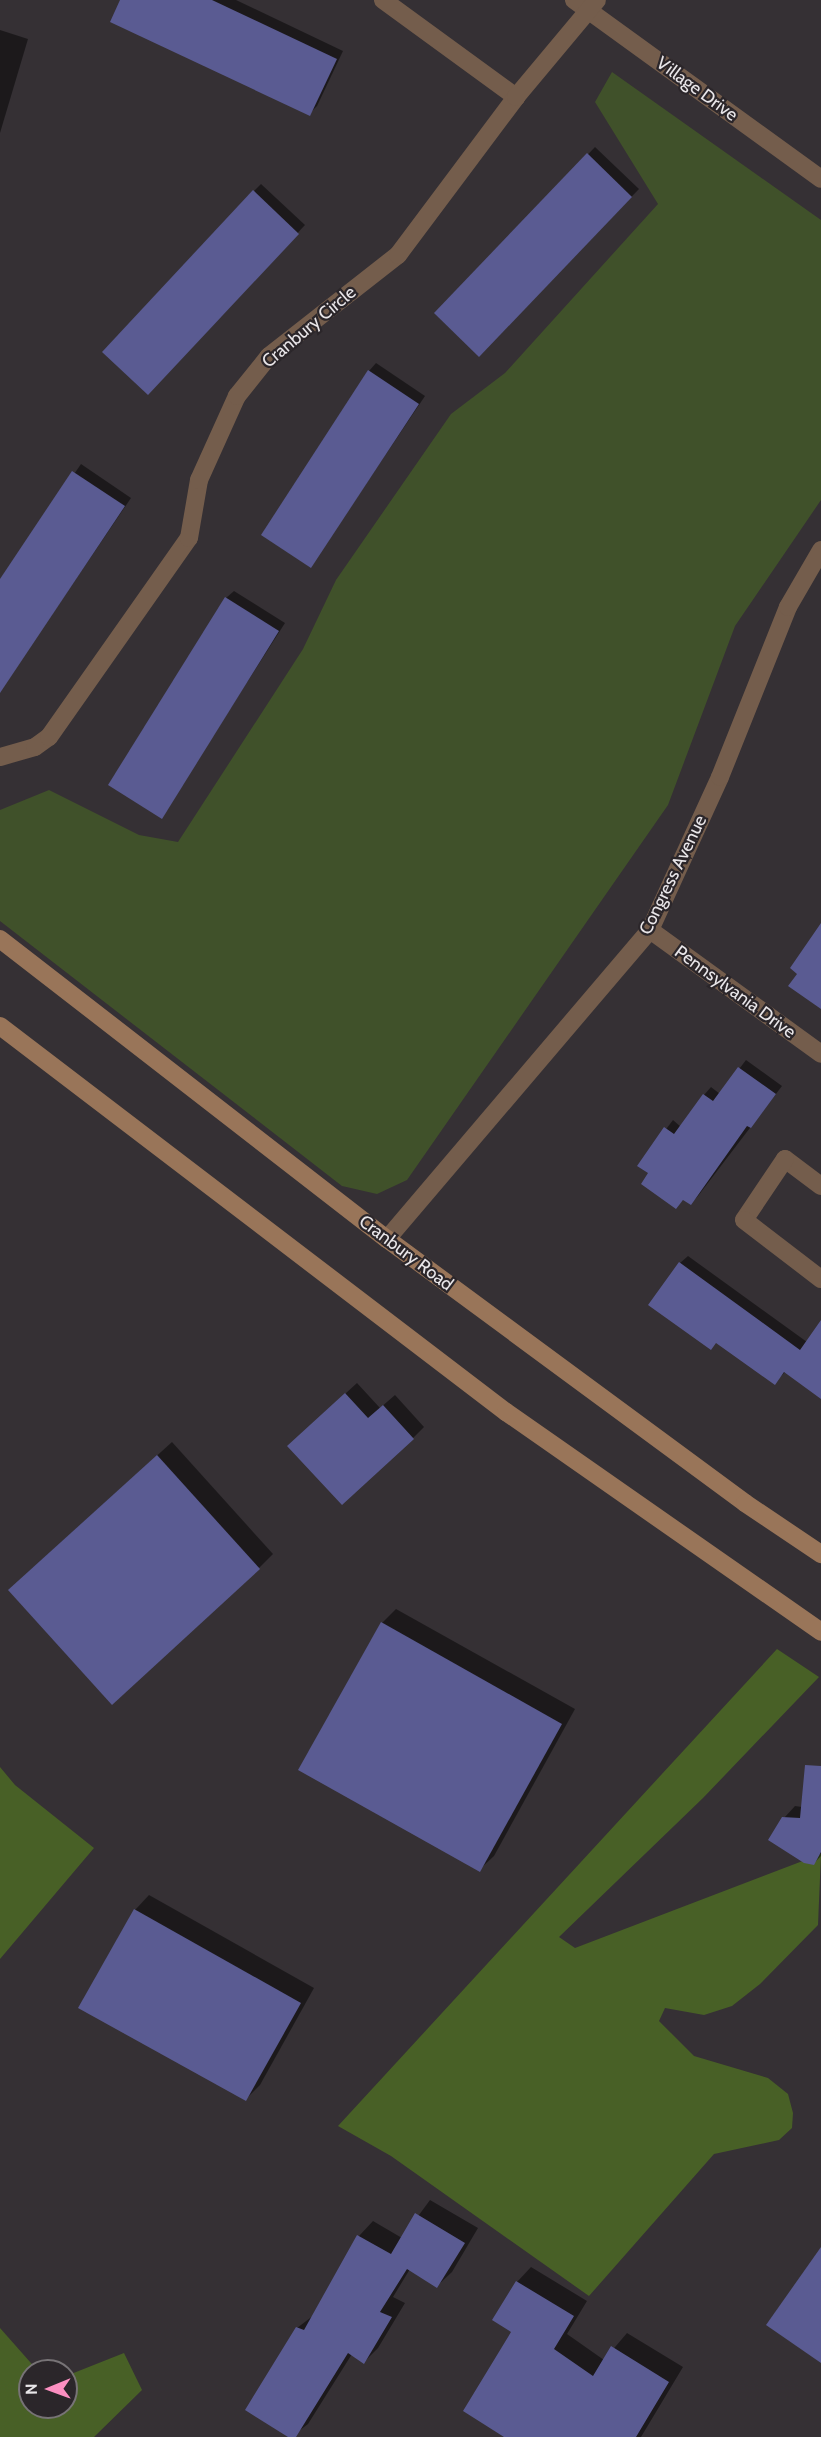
<!DOCTYPE html>
<html>
<head>
<meta charset="utf-8">
<style>
	body { margin:0 }
	#map { position:relative; width:821px; height:2437px; overflow:hidden; background:#353034; font-family:Cabin,sans-serif }
	div>[style] { position:absolute }
	.green>* { inset:0; background:#40512a }
	.forest>* { inset:0; background:#486026 }
	.shadow>* { inset:0; background:#0007 }
	.building>* { inset:0; background:#5a5b92 }
	.street>* { height:18px; margin:-9px; padding:0 9px; transform-origin:9px; border-radius:9px; background:#745d4c }
	.secondary>* { height:18px; margin:-9px; padding:0 9px; transform-origin:9px; border-radius:9px; background:#997559 }
	span { translate:-50% -50%; white-space:nowrap; text-align:center; line-height:1.15; -webkit-text-stroke:4.5px #2b262a; paint-order:stroke }
	.street-label { font-size:18px; color:#e9e6e9 }
	.north { position:absolute; left:18px; top:2359px; width:60px; height:60px; box-sizing:border-box; background:#2b262a; border:2px solid #777376; border-radius:50%; rotate:269deg; font-size:16px; font-weight:700; line-height:24px; text-align:center; color:#e9e6e9 }
	.north::after { content:''; display:block; margin:auto; width:21px; height:27px; background:#fc8fc1; clip-path:polygon(50% 0,100% 100%,50% 72%,0 100%) }
</style>
</head>
<body>
<div id="map">
	<div class="green">
		<i style="clip-path:polygon(612px 72px,821px 220px,821px 500px,735px 626px,668px 805px,407px 1180px,377px 1194px,342px 1186px,0 921px,0 810px,49px 790px,139px 835px,178px 842px,303px 649px,336px 580px,451px 414px,505px 373px,658px 204px,595px 102px)"></i>
	</div>
	<div class="forest">
		<i style="clip-path:polygon(777px 1649px,819px 1677px,703px 1798px,559px 1937px,575px 1948px,821px 1854px,818px 1925px,760px 1984px,732px 2006px,704px 2015px,665px 2008px,659px 2021px,694px 2056px,768px 2078px,788px 2094px,793px 2113px,792px 2128px,779px 2140px,714px 2154px,589px 2296px,391px 2156px,338px 2126px)"></i>
		<i style="clip-path:polygon(0 1767px,15px 1785px,94px 1848px,0 1959px)"></i>
		<i style="clip-path:polygon(0 2328px,38px 2371px,30px 2371px,30px 2407px,66px 2407px,66px 2376px,124px 2353px,142px 2390px,94px 2437px,0 2437px)"></i>
	</div>
	<div class="shadow">
		<i style="clip-path:polygon(122px 0,236px 0,343px 51px,317px 106px,309px 114px)"></i>
		<i style="clip-path:polygon(0 30px,28px 39px,0 133px)"></i>
		<i style="clip-path:polygon(595px 147px,639px 189px,479px 355px,437px 313px)"></i>
		<i style="clip-path:polygon(261px 184px,305px 225px,155px 386px,254px 191px)"></i>
		<i style="clip-path:polygon(376px 363px,425px 396px,311px 566px,369px 371px)"></i>
		<i style="clip-path:polygon(81px 464px,131px 498px,2px 688px,0 582px)"></i>
		<i style="clip-path:polygon(234px 591px,285px 623px,161px 817px,226px 598px)"></i>
		<i style="clip-path:polygon(746px 1060px,782px 1086px,698px 1196px,691px 1203px,684px 1199px,676px 1207px,650px 1173px,639px 1165px,673px 1120px,681px 1127px,704px 1095px,711px 1087px,720px 1094px)"></i>
		<i style="clip-path:polygon(688px 1256px,807px 1342px,821px 1329px,821px 1391px,786px 1371px,774px 1383px,680px 1263px)"></i>
		<i style="clip-path:polygon(357px 1383px,380px 1408px,395px 1395px,424px 1427px,413px 1438px,300px 1435px)"></i>
		<i style="clip-path:polygon(172px 1442px,273px 1554px,259px 1568px,24px 1576px)"></i>
		<i style="clip-path:polygon(396px 1609px,575px 1709px,494px 1856px,479px 1870px,382px 1623px)"></i>
		<i style="clip-path:polygon(821px 1766px,821px 1856px,814px 1863px,784px 1818px,795px 1806px,802px 1807px,812px 1775px)"></i>
		<i style="clip-path:polygon(149px 1895px,314px 1988px,260px 2085px,246px 2099px,135px 1910px)"></i>
		<i style="clip-path:polygon(430px 2200px,478px 2228px,452px 2272px,437px 2286px,410px 2269px,393px 2297px,405px 2303px,378px 2348px,364px 2362px,352px 2354px,308px 2424px,291px 2437px,297px 2328px,314px 2315px,359px 2236px,373px 2221px,402px 2238px)"></i>
		<i style="clip-path:polygon(531px 2267px,587px 2301px,567px 2334px,604px 2360px,627px 2333px,683px 2367px,641px 2437px,506px 2437px,513px 2332px,494px 2319px,517px 2282px)"></i>
	</div>
	<div class="building">
		<i style="clip-path:polygon(120px 0,212px 0,337px 59px,310px 116px,110px 22px)"></i>
		<i style="clip-path:polygon(587px 153px,632px 197px,479px 357px,434px 313px)"></i>
		<i style="clip-path:polygon(253px 190px,299px 234px,148px 395px,102px 352px)"></i>
		<i style="clip-path:polygon(368px 370px,419px 404px,311px 568px,261px 535px)"></i>
		<i style="clip-path:polygon(72px 471px,125px 506px,0 693px,0 579px)"></i>
		<i style="clip-path:polygon(225px 597px,279px 631px,162px 819px,108px 785px)"></i>
		<i style="clip-path:polygon(821px 923px,821px 1009px,788px 986px,797px 974px,790px 968px)"></i>
		<i style="clip-path:polygon(738px 1067px,776px 1094px,751px 1128px,747px 1126px,691px 1205px,683px 1200px,676px 1209px,641px 1184px,648px 1173px,637px 1166px,664px 1127px,674px 1134px,703px 1094px,713px 1101px)"></i>
		<i style="clip-path:polygon(679px 1262px,800px 1350px,821px 1320px,821px 1399px,784px 1372px,775px 1385px,716px 1343px,711px 1350px,648px 1305px)"></i>
		<i style="clip-path:polygon(345px 1393px,368px 1418px,383px 1405px,414px 1439px,342px 1505px,287px 1446px)"></i>
		<i style="clip-path:polygon(157px 1455px,260px 1569px,112px 1705px,8px 1590px)"></i>
		<i style="clip-path:polygon(381px 1622px,562px 1724px,480px 1872px,298px 1770px)"></i>
		<i style="clip-path:polygon(805px 1765px,821px 1766px,821px 1852px,814px 1865px,804px 1863px,768px 1840px,782px 1817px,800px 1818px)"></i>
		<i style="clip-path:polygon(134px 1909px,301px 2003px,246px 2101px,78px 2008px)"></i>
		<i style="clip-path:polygon(415px 2213px,465px 2243px,437px 2288px,407px 2269px,380px 2312px,392px 2317px,364px 2364px,348px 2353px,296px 2437px,288px 2437px,245px 2410px,296px 2327px,304px 2330px,357px 2235px,391px 2254px)"></i>
		<i style="clip-path:polygon(821px 2247px,821px 2363px,766px 2325px)"></i>
		<i style="clip-path:polygon(516px 2281px,574px 2316px,554px 2349px,593px 2376px,611px 2346px,669px 2382px,636px 2437px,504px 2437px,463px 2411px,511px 2332px,492px 2320px)"></i>
	</div>
	<div class="street">
		<i style="left:383px;top:0;width:165px;rotate:36.1deg"></i>
		<i style="left:574px;top:0;width:305px;rotate:35.9deg"></i>
		<i style="left:0;top:757px;width:36px;rotate:-16deg"></i>
		<i style="left:35px;top:747px;width:17px;rotate:-36deg"></i>
		<i style="left:49px;top:737px;width:243px;rotate:-54.9deg"></i>
		<i style="left:189px;top:538px;width:59px;rotate:-80.2deg"></i>
		<i style="left:199px;top:480px;width:92px;rotate:-65.7deg"></i>
		<i style="left:237px;top:396px;width:51px;rotate:-51.3deg"></i>
		<i style="left:269px;top:356px;width:164px;rotate:-38.1deg"></i>
		<i style="left:398px;top:255px;width:197px;rotate:-53.2deg"></i>
		<i style="left:516px;top:97px;width:126px;rotate:-50.1deg"></i>
		<i style="left:650px;top:930px;width:211px;rotate:35.9deg"></i>
		<i style="left:821px;top:1186px;width:45px;rotate:-143.1deg"></i>
		<i style="left:785px;top:1159px;width:73px;rotate:123.9deg"></i>
		<i style="left:744px;top:1220px;width:97px;rotate:37.5deg"></i>
		<i style="left:387px;top:1239px;width:406px;rotate:-49.6deg"></i>
		<i style="left:650px;top:930px;width:168px;rotate:-65.4deg"></i>
		<i style="left:720px;top:777px;width:183px;rotate:-68.2deg"></i>
		<i style="left:788px;top:607px;width:66px;rotate:-59.9deg"></i>
	</div>
	<div class="secondary">
		<i style="left:0;top:939px;width:490px;rotate:37.8deg"></i>
		<i style="left:387px;top:1239px;width:445px;rotate:36.4deg"></i>
		<i style="left:745px;top:1503px;width:92px;rotate:33.9deg"></i>
		<i style="left:0;top:1026px;width:636px;rotate:37.34deg"></i>
		<i style="left:506px;top:1412px;width:384px;rotate:34.9deg"></i>
	</div>
	<div class="street-label">
		<span style="left:697px;top:89px;rotate:36deg">Village Drive</span>
		<span style="left:309px;top:327px;rotate:-40deg">Cranbury Circle</span>
		<span style="left:673px;top:875px;rotate:-64deg">Congress Avenue</span>
		<span style="left:735px;top:992px;rotate:36deg">Pennsylvania Drive</span>
		<span style="left:406px;top:1253px;rotate:37deg">Cranbury Road</span>
	</div>
	<div class="north">N</div>
</div>
</body>
</html>
